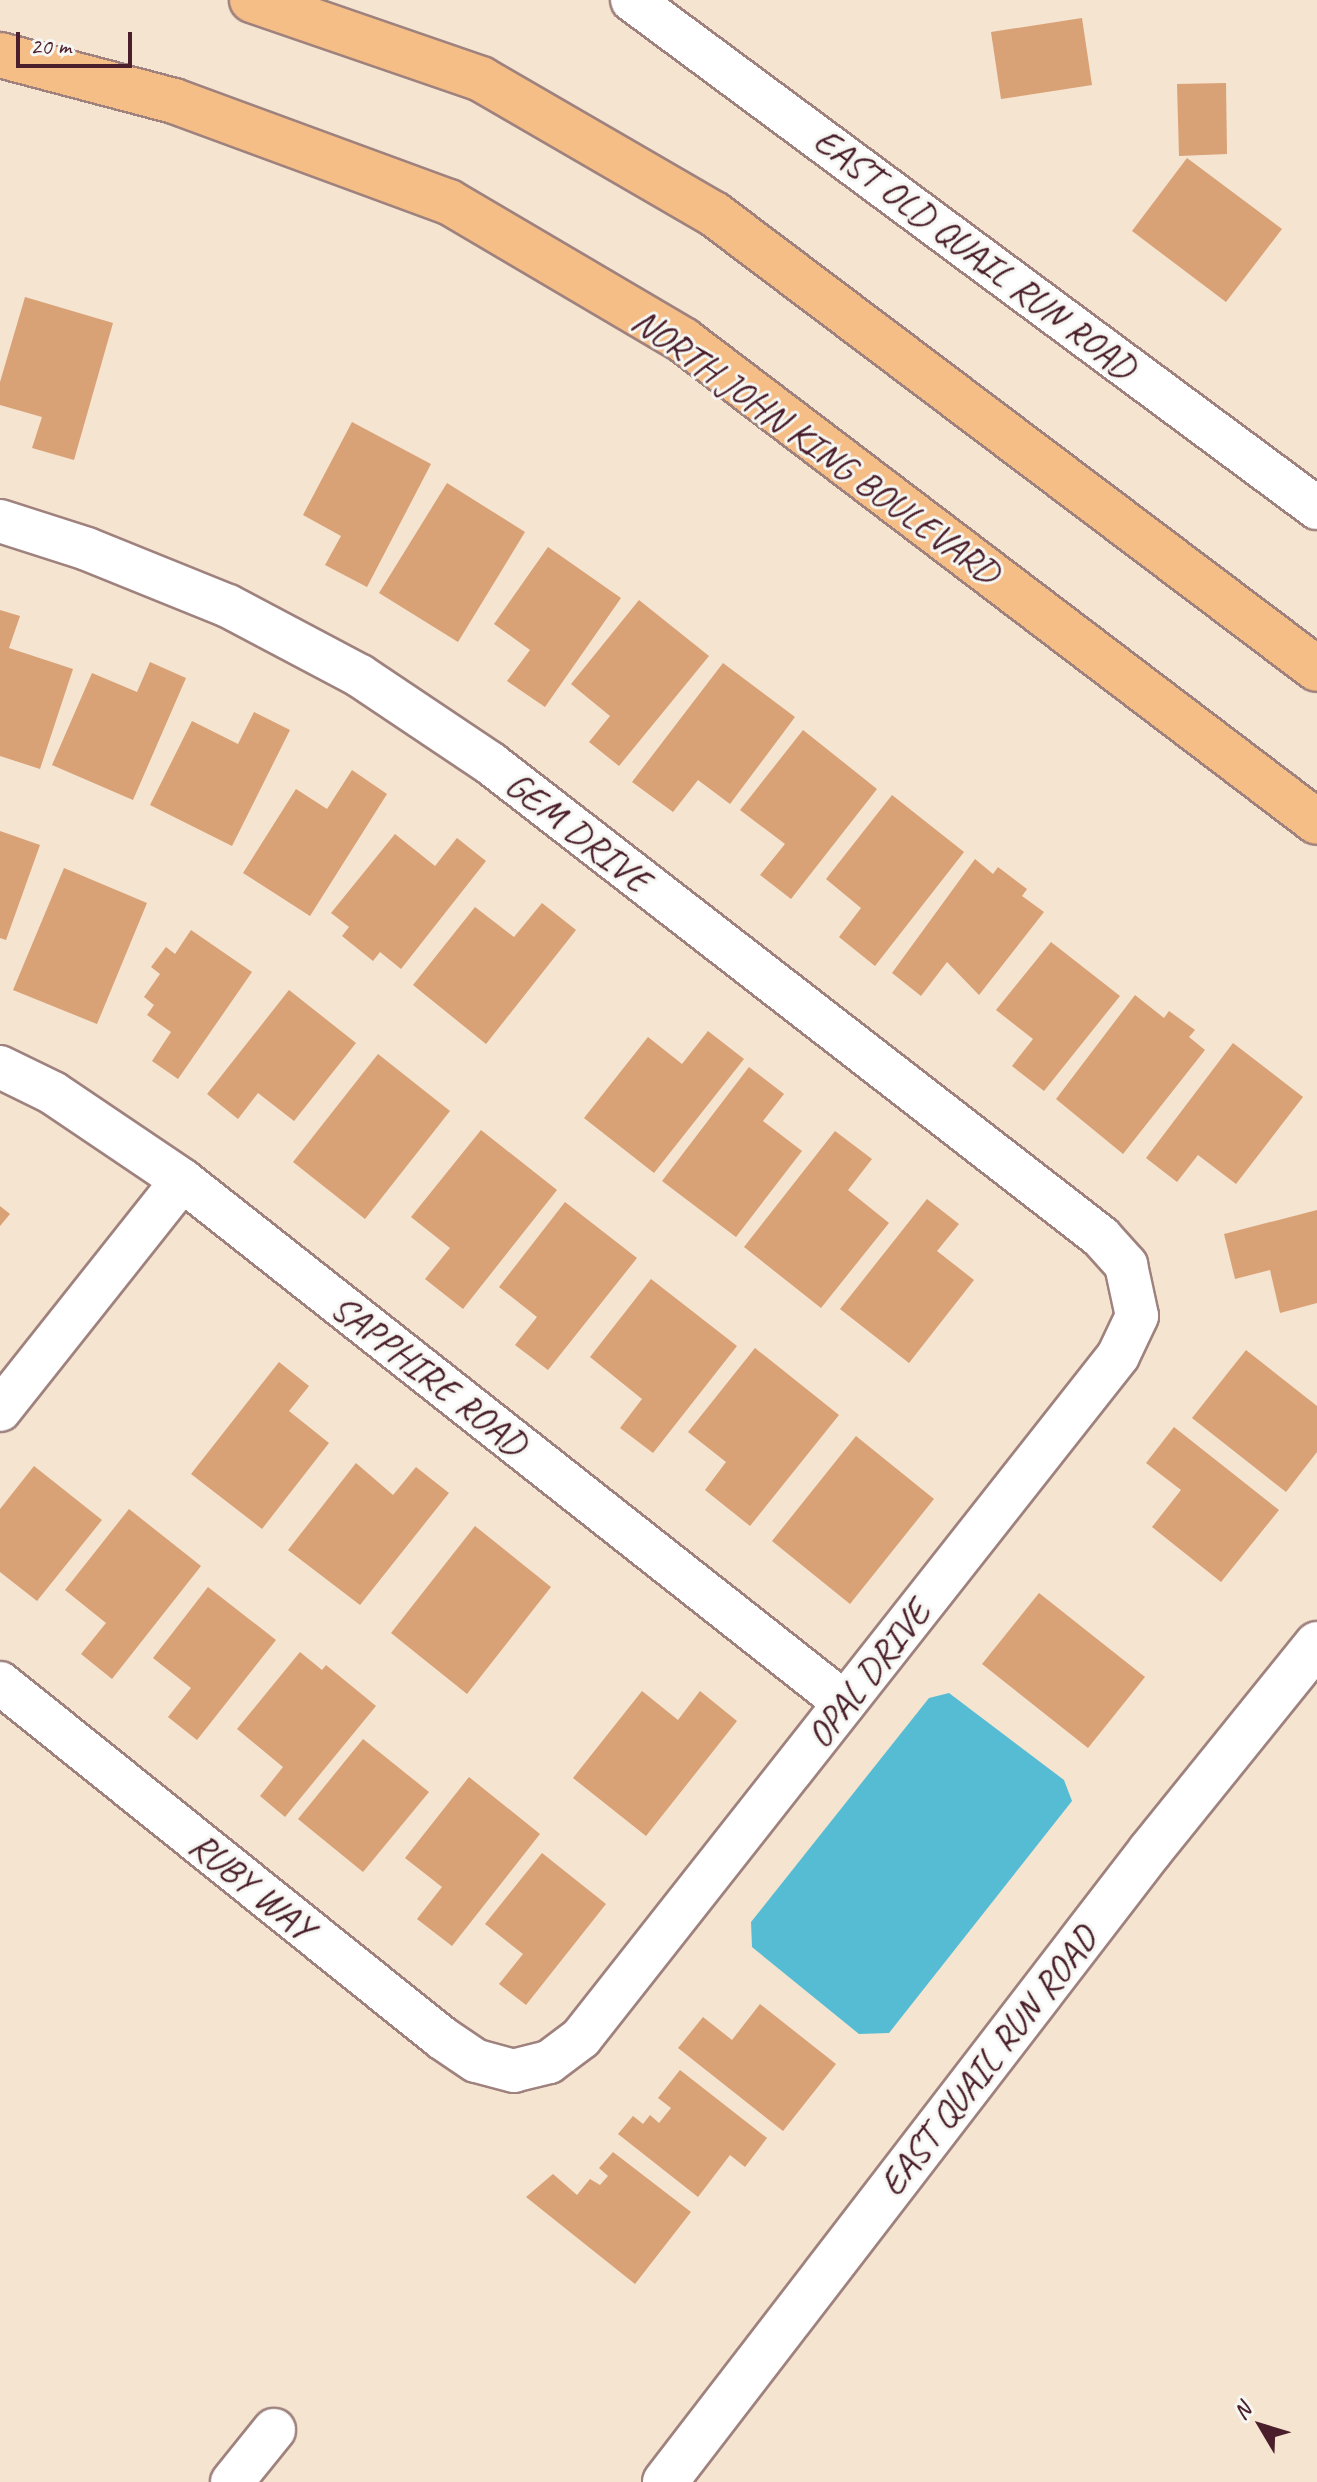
<!DOCTYPE html>
<html>
<head>
<meta charset="utf-8">
<style>
	body { margin:0 }
	#map { position:relative; width:1317px; height:2482px; overflow:hidden; background:#f4e4d0; font-family:Caveat,sans-serif }
	div>[style] { position:absolute }
	.water>* { inset:0; background:#56bcd4 }
	.building>* { inset:0; background:#d9a176 }
	.roads { filter:drop-shadow(2px 0 #9f827e) drop-shadow(-2px 0 #9f827e) drop-shadow(0 2px #9f827e) drop-shadow(0 -2px #9f827e) }
	.minor>* { height:42px; margin:-21px; padding:0 21px; transform-origin:21px; border-radius:21px; background:#fff }
	.tertiary>* { height:44px; margin:-22px; padding:0 22px; transform-origin:22px; border-radius:22px; background:#fff }
	.primary>* { height:44px; margin:-22px; padding:0 22px; transform-origin:22px; border-radius:22px; background:#f6be87 }
	span { translate:-50% -50%; white-space:nowrap; text-align:center; line-height:1.15; -webkit-text-stroke:6px #f6f6f2; paint-order:stroke }
	.street-label { font-size:38px; color:#4a1f2b }
	.north { position:absolute; left:1221px; top:2386px; width:80px; height:80px; -webkit-text-stroke:6px #f6f6f2; paint-order:stroke; rotate:308deg; font-size:22px; font-weight:700; line-height:32px; text-align:center; color:#4a1f2b }
	.north::after { content:''; display:block; margin:auto; width:28px; height:36px; background:#4a1f2b; clip-path:polygon(50% 0,100% 100%,50% 72%,0 100%) }
	.scale { position:absolute; left:16px; top:32px; width:116px; height:36px; box-sizing:border-box; border:4px solid #4a1f2b; border-top:0; padding-left:10px; font-size:24px; line-height:28px; white-space:nowrap; color:#4a1f2b; -webkit-text-stroke:6px #f6f6f2; paint-order:stroke }
</style>
</head>
<body>
<div id="map">
	<div class="water">
		<i style="clip-path:polygon(949px 1693px,1064px 1780px,1072px 1801px,889px 2033px,859px 2034px,752px 1947px,751px 1922px,929px 1698px)"></i>
	</div>
	<div class="building">
		<i style="clip-path:polygon(1082px 18px,1092px 85px,1001px 99px,991px 32px)"></i>
		<i style="clip-path:polygon(1226px 83px,1227px 154px,1179px 156px,1177px 84px)"></i>
		<i style="clip-path:polygon(1187px 158px,1282px 229px,1226px 302px,1132px 231px)"></i>
		<i style="clip-path:polygon(25px 297px,113px 323px,74px 460px,32px 448px,42px 417px,0 405px,0 382px)"></i>
		<i style="clip-path:polygon(352px 422px,431px 464px,367px 587px,325px 565px,341px 536px,303px 515px)"></i>
		<i style="clip-path:polygon(447px 483px,525px 532px,458px 642px,379px 593px)"></i>
		<i style="clip-path:polygon(548px 547px,621px 598px,545px 707px,507px 681px,530px 650px,494px 624px)"></i>
		<i style="clip-path:polygon(639px 600px,709px 656px,619px 766px,589px 742px,610px 716px,571px 684px)"></i>
		<i style="clip-path:polygon(0 610px,20px 616px,9px 648px,73px 669px,40px 769px,0 756px)"></i>
		<i style="clip-path:polygon(150px 662px,186px 678px,133px 800px,52px 765px,92px 673px,137px 692px)"></i>
		<i style="clip-path:polygon(723px 663px,795px 717px,730px 804px,698px 780px,673px 812px,632px 782px)"></i>
		<i style="clip-path:polygon(254px 712px,290px 730px,232px 846px,150px 805px,192px 721px,238px 744px)"></i>
		<i style="clip-path:polygon(803px 730px,877px 789px,791px 899px,760px 875px,785px 844px,740px 810px)"></i>
		<i style="clip-path:polygon(352px 770px,387px 794px,310px 916px,243px 873px,296px 789px,327px 809px)"></i>
		<i style="clip-path:polygon(892px 795px,964px 852px,875px 966px,839px 937px,861px 908px,826px 879px)"></i>
		<i style="clip-path:polygon(0 831px,40px 845px,6px 940px,0 938px)"></i>
		<i style="clip-path:polygon(395px 834px,435px 866px,457px 838px,486px 861px,401px 969px,380px 952px,373px 961px,342px 936px,349px 927px,331px 913px)"></i>
		<i style="clip-path:polygon(975px 859px,993px 874px,998px 867px,1027px 889px,1022px 896px,1044px 912px,979px 995px,947px 962px,921px 996px,892px 973px)"></i>
		<i style="clip-path:polygon(64px 868px,147px 903px,97px 1024px,13px 990px)"></i>
		<i style="clip-path:polygon(542px 903px,576px 930px,486px 1044px,413px 985px,475px 907px,514px 937px)"></i>
		<i style="clip-path:polygon(191px 930px,252px 972px,178px 1079px,152px 1061px,171px 1032px,147px 1015px,154px 1005px,144px 997px,160px 974px,151px 967px,166px 947px,175px 954px)"></i>
		<i style="clip-path:polygon(1051px 942px,1120px 996px,1044px 1091px,1012px 1066px,1033px 1039px,996px 1010px)"></i>
		<i style="clip-path:polygon(289px 990px,356px 1043px,294px 1121px,258px 1093px,238px 1119px,207px 1094px)"></i>
		<i style="clip-path:polygon(1135px 995px,1164px 1018px,1169px 1011px,1195px 1030px,1189px 1037px,1205px 1050px,1123px 1154px,1056px 1099px)"></i>
		<i style="clip-path:polygon(708px 1031px,744px 1059px,654px 1173px,584px 1118px,648px 1037px,682px 1064px)"></i>
		<i style="clip-path:polygon(1233px 1043px,1303px 1097px,1236px 1184px,1198px 1155px,1177px 1182px,1146px 1158px)"></i>
		<i style="clip-path:polygon(378px 1054px,450px 1111px,365px 1219px,293px 1162px)"></i>
		<i style="clip-path:polygon(749px 1067px,784px 1094px,763px 1121px,802px 1151px,736px 1237px,662px 1181px)"></i>
		<i style="clip-path:polygon(481px 1130px,557px 1190px,463px 1309px,425px 1279px,450px 1248px,411px 1217px)"></i>
		<i style="clip-path:polygon(835px 1131px,872px 1159px,848px 1190px,889px 1223px,821px 1308px,744px 1247px)"></i>
		<i style="clip-path:polygon(927px 1199px,959px 1224px,937px 1251px,974px 1280px,909px 1363px,840px 1309px)"></i>
		<i style="clip-path:polygon(565px 1202px,637px 1258px,548px 1370px,515px 1345px,537px 1317px,499px 1287px)"></i>
		<i style="clip-path:polygon(0 1206px,10px 1214px,0 1226px)"></i>
		<i style="clip-path:polygon(1317px 1210px,1317px 1303px,1280px 1313px,1270px 1270px,1235px 1279px,1224px 1234px)"></i>
		<i style="clip-path:polygon(651px 1279px,737px 1346px,653px 1453px,620px 1428px,642px 1399px,590px 1357px)"></i>
		<i style="clip-path:polygon(755px 1348px,839px 1415px,750px 1526px,705px 1490px,726px 1462px,688px 1432px)"></i>
		<i style="clip-path:polygon(1246px 1350px,1317px 1406px,1317px 1452px,1286px 1492px,1192px 1418px)"></i>
		<i style="clip-path:polygon(279px 1362px,309px 1386px,289px 1411px,329px 1443px,262px 1529px,191px 1474px)"></i>
		<i style="clip-path:polygon(1174px 1427px,1279px 1510px,1221px 1582px,1152px 1527px,1181px 1490px,1146px 1463px)"></i>
		<i style="clip-path:polygon(856px 1436px,934px 1499px,850px 1604px,772px 1541px)"></i>
		<i style="clip-path:polygon(356px 1463px,393px 1495px,416px 1467px,449px 1493px,360px 1605px,288px 1550px)"></i>
		<i style="clip-path:polygon(34px 1466px,102px 1520px,37px 1601px,0 1572px,0 1509px)"></i>
		<i style="clip-path:polygon(129px 1509px,201px 1566px,112px 1679px,81px 1654px,106px 1623px,65px 1590px)"></i>
		<i style="clip-path:polygon(475px 1526px,551px 1587px,467px 1694px,391px 1633px)"></i>
		<i style="clip-path:polygon(208px 1587px,276px 1640px,197px 1740px,168px 1717px,191px 1688px,153px 1658px)"></i>
		<i style="clip-path:polygon(1039px 1593px,1145px 1677px,1088px 1748px,982px 1664px)"></i>
		<i style="clip-path:polygon(300px 1652px,322px 1670px,326px 1665px,376px 1706px,285px 1817px,260px 1796px,283px 1767px,237px 1729px)"></i>
		<i style="clip-path:polygon(642px 1691px,678px 1720px,700px 1691px,737px 1721px,646px 1836px,573px 1778px)"></i>
		<i style="clip-path:polygon(363px 1739px,429px 1792px,363px 1872px,298px 1819px)"></i>
		<i style="clip-path:polygon(469px 1777px,540px 1834px,452px 1946px,417px 1919px,442px 1887px,405px 1858px)"></i>
		<i style="clip-path:polygon(542px 1853px,606px 1904px,526px 2005px,499px 1984px,523px 1954px,485px 1924px)"></i>
		<i style="clip-path:polygon(760px 2004px,836px 2064px,783px 2131px,678px 2048px,703px 2017px,732px 2040px)"></i>
		<i style="clip-path:polygon(680px 2070px,767px 2138px,745px 2167px,730px 2155px,698px 2197px,618px 2134px,633px 2116px,643px 2124px,650px 2115px,659px 2123px,671px 2108px,658px 2098px)"></i>
		<i style="clip-path:polygon(613px 2152px,691px 2212px,635px 2284px,526px 2197px,553px 2174px,577px 2195px,590px 2179px,600px 2185px,608px 2176px,599px 2168px)"></i>
	</div>
	<div class="roads">
		<div class="minor">
			<i style="left:632px;top:0;width:853px;rotate:36.56deg"></i>
			<i style="left:0;top:521px;width:91px;rotate:17.8deg"></i>
			<i style="left:87px;top:549px;width:152px;rotate:22deg"></i>
			<i style="left:228px;top:606px;width:149px;rotate:27.9deg"></i>
			<i style="left:360px;top:676px;width:156px;rotate:33.8deg"></i>
			<i style="left:490px;top:763px;width:773px;rotate:37.8deg"></i>
			<i style="left:1101px;top:1237px;width:38px;rotate:48deg"></i>
			<i style="left:1126px;top:1265px;width:52px;rotate:77.8deg"></i>
			<i style="left:1137px;top:1316px;width:44px;rotate:115.4deg"></i>
			<i style="left:1118px;top:1356px;width:868px;rotate:128.22deg"></i>
			<i style="left:581px;top:2038px;width:40px;rotate:143deg"></i>
			<i style="left:549px;top:2062px;width:36px;rotate:166deg"></i>
			<i style="left:514px;top:2071px;width:39px;rotate:-165deg"></i>
			<i style="left:476px;top:2061px;width:41px;rotate:-145.9deg"></i>
			<i style="left:442px;top:2038px;width:567px;rotate:-141.23deg"></i>
			<i style="left:0;top:1067px;width:59px;rotate:26.1deg"></i>
			<i style="left:53px;top:1093px;width:156px;rotate:34deg"></i>
			<i style="left:182px;top:1180px;width:844px;rotate:38.27deg"></i>
			<i style="left:0;top:1410px;width:293px;rotate:-51.6deg"></i>
			<i style="left:232px;top:2482px;width:67px;rotate:-51.1deg"></i>
		</div>
		<div class="tertiary">
			<i style="left:665px;top:2482px;width:796px;rotate:-52.45deg"></i>
			<i style="left:1150px;top:1851px;width:266px;rotate:-51.1deg"></i>
		</div>
		<div class="primary">
			<i style="left:252px;top:0;width:242px;rotate:19deg"></i>
			<i style="left:481px;top:79px;width:269px;rotate:30.1deg"></i>
			<i style="left:714px;top:214px;width:755px;rotate:37.04deg"></i>
			<i style="left:0;top:55px;width:180px;rotate:14.8deg"></i>
			<i style="left:174px;top:101px;width:293px;rotate:20.2deg"></i>
			<i style="left:449px;top:202px;width:272px;rotate:30.5deg"></i>
			<i style="left:683px;top:340px;width:796px;rotate:37.24deg"></i>
		</div>
	</div>
	<div class="street-label">
		<span style="left:975px;top:253px;rotate:37deg">EAST OLD QUAIL RUN ROAD</span>
		<span style="left:816px;top:446px;rotate:36deg">NORTH JOHN KING BOULEVARD</span>
		<span style="left:578px;top:832px;rotate:38deg">GEM DRIVE</span>
		<span style="left:429px;top:1375px;rotate:38deg">SAPPHIRE ROAD</span>
		<span style="left:868px;top:1674px;rotate:-52deg">OPAL DRIVE</span>
		<span style="left:252px;top:1886px;rotate:39deg">RUBY WAY</span>
		<span style="left:988px;top:2061px;rotate:-52deg">EAST QUAIL RUN ROAD</span>
	</div>
	<div class="north">N</div>
	<div class="scale">20 m</div>
</div>
</body>
</html>
